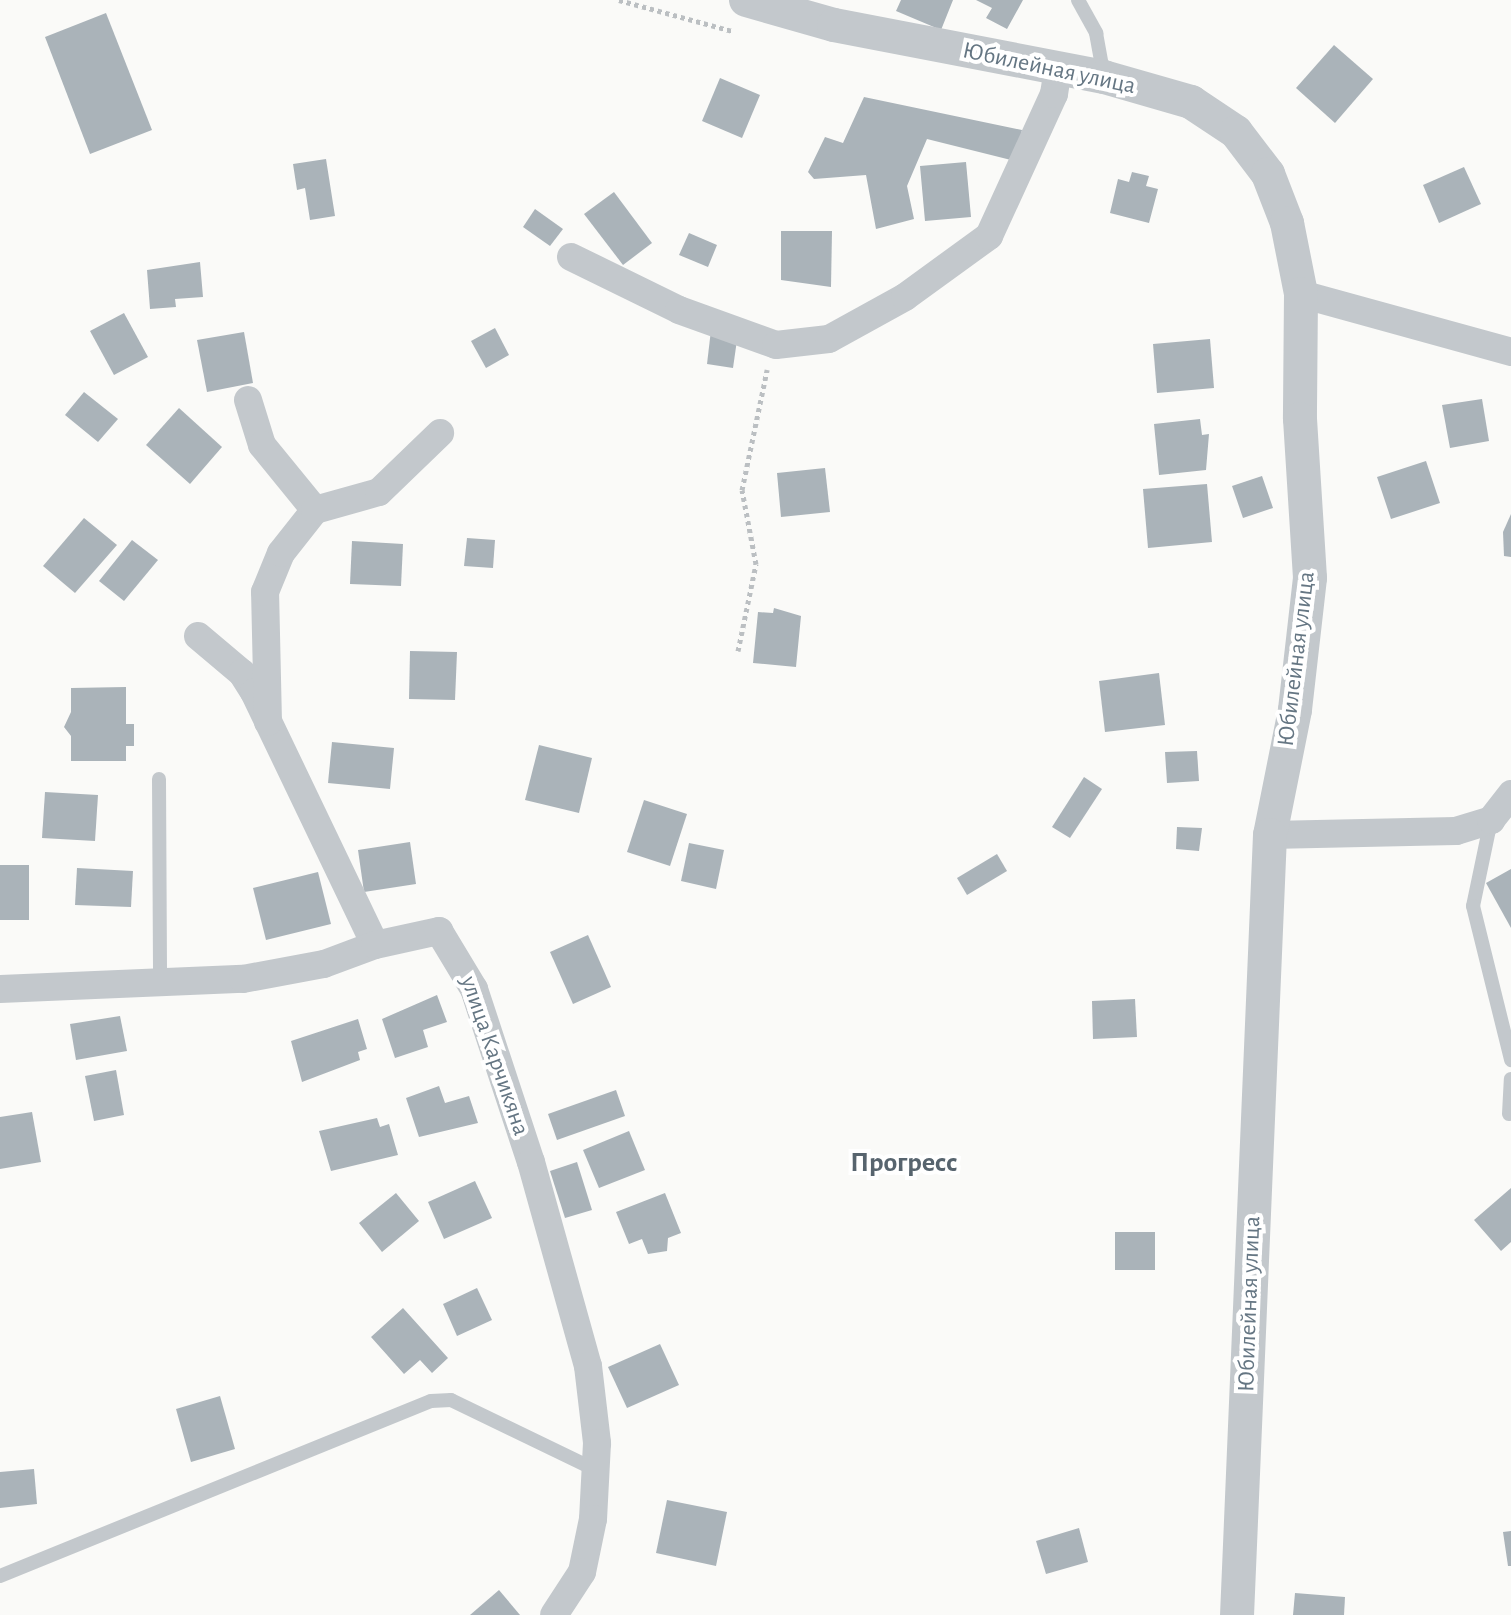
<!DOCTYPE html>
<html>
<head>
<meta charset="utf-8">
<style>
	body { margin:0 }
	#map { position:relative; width:1511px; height:1615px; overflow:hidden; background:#fafaf8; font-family:"Alegreya Sans",sans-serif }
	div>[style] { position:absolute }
	.building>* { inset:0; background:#aab3b9 }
	.path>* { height:5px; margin-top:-2.5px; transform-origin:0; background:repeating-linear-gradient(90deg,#bbbfc2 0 4px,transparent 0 8px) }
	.service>* { height:14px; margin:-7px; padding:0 7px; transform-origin:7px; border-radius:7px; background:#c3c8cc }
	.minor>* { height:28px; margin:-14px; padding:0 14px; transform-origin:14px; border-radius:14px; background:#c3c8cc }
	.tertiary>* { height:34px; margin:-17px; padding:0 17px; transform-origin:17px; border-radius:17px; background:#c3c8cc }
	span { translate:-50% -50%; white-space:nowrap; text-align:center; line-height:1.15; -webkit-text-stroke:8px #fff; paint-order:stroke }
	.street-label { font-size:24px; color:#657683 }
	.quarter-label { font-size:28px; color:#57646e; font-weight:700 }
</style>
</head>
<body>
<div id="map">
	<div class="building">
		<i style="clip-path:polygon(901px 0,953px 0,941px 30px,896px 11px)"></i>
		<i style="clip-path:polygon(976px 0,1023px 0,1007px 29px,986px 18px,992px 8px)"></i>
		<i style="clip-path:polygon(106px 13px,152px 130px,90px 154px,45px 37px)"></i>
		<i style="clip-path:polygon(1334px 45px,1373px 79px,1335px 123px,1296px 88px)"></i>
		<i style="clip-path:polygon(720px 78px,760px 95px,742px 138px,702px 121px)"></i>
		<i style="clip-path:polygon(864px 97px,1022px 130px,1015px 161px,927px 139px,907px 186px,914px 219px,876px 229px,866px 175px,814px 179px,808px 172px,825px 137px,843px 143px)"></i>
		<i style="clip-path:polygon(326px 159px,335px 216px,310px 220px,305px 188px,297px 190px,293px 164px)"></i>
		<i style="clip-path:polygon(966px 162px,971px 217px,925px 221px,920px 166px)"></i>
		<i style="clip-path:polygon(1464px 167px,1481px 204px,1439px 223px,1423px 185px)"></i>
		<i style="clip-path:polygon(1132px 172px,1149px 176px,1146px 186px,1158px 189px,1149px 223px,1110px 213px,1118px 179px,1129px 182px)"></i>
		<i style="clip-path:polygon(614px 192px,652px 243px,623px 265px,584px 214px)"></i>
		<i style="clip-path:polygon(535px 209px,563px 229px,550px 246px,523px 227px)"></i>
		<i style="clip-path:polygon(781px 231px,832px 231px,831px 287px,781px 280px)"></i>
		<i style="clip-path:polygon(689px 233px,717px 245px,708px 267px,679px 255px)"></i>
		<i style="clip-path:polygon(200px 262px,203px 297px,175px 299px,176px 307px,150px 309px,147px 270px)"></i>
		<i style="clip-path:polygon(124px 313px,148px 357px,114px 375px,90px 331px)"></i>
		<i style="clip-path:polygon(495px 328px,509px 355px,486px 368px,471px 341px)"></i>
		<i style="clip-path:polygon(711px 330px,738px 333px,733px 368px,707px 364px)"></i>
		<i style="clip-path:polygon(244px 332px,253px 383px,207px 392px,197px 340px)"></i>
		<i style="clip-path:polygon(1210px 339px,1214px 388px,1157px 393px,1153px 344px)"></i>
		<i style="clip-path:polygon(84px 392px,118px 419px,98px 442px,65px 415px)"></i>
		<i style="clip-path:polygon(1482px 399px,1489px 441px,1450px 448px,1442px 405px)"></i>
		<i style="clip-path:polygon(179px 408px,222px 447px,190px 484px,146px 445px)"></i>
		<i style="clip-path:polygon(1200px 419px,1202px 435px,1209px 434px,1206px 470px,1159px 475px,1154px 424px)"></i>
		<i style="clip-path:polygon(1426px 461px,1440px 503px,1391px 519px,1377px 477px)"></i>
		<i style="clip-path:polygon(825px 468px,830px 512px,781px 517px,777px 473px)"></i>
		<i style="clip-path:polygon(1262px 476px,1273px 508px,1243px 518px,1232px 486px)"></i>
		<i style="clip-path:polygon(1207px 484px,1212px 542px,1148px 548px,1143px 489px)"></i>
		<i style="clip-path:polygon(1511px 514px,1511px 557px,1504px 556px,1503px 532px)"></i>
		<i style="clip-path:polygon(84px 518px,117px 545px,75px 593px,43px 566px)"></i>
		<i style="clip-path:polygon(467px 538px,495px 540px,493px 568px,464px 566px)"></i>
		<i style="clip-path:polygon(132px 540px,158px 560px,124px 601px,99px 581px)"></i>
		<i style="clip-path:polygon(352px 541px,403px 544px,401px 586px,350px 584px)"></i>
		<i style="clip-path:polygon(774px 608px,801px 616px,796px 667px,753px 663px,758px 612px,773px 613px)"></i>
		<i style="clip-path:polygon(410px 651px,457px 652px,455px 700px,409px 699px)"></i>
		<i style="clip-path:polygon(1159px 673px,1165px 725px,1105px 732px,1099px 681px)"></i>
		<i style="clip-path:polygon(126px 687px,126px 724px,134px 724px,134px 746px,126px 746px,126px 761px,71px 761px,71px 736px,64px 727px,71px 712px,71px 688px)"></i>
		<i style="clip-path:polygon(332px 742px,394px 748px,390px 789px,328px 783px)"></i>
		<i style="clip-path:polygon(539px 745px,592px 758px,579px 813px,525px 800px)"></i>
		<i style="clip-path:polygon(1197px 751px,1199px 781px,1167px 783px,1165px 752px)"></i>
		<i style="clip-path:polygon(1084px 777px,1102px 789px,1070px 838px,1052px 827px)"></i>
		<i style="clip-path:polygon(45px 792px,98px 795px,95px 841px,42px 838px)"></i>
		<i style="clip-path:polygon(644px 800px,687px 814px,670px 866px,627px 852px)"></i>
		<i style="clip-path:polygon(1177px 827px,1202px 828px,1199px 851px,1176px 849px)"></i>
		<i style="clip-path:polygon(410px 842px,416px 884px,364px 892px,358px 850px)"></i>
		<i style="clip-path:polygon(689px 843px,724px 850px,716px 889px,681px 881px)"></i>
		<i style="clip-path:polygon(997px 854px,1007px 871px,967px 895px,957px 878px)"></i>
		<i style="clip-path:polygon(0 865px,29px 865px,29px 920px,0 920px)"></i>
		<i style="clip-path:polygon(77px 868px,133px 871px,131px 907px,75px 905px)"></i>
		<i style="clip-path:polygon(1511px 869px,1511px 928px,1486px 883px)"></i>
		<i style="clip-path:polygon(318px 872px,331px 924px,266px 940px,253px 888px)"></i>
		<i style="clip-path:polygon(588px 935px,611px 987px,573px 1004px,550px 952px)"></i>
		<i style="clip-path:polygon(437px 995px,447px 1022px,423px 1030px,428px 1047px,395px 1058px,382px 1019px)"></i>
		<i style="clip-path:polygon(1135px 999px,1137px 1037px,1093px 1039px,1092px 1001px)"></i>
		<i style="clip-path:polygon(120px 1016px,127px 1051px,76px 1060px,70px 1024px)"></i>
		<i style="clip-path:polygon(358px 1019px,367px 1049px,358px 1052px,360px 1060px,302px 1082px,291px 1041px)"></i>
		<i style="clip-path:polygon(116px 1070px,124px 1115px,94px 1121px,85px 1076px)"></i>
		<i style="clip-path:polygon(439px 1086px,445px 1103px,469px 1096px,478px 1123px,419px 1137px,406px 1098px)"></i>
		<i style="clip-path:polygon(616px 1090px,625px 1116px,557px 1140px,548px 1114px)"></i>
		<i style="clip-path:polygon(32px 1112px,41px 1162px,0 1169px,0 1117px)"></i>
		<i style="clip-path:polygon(377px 1118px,380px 1127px,389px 1124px,398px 1155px,331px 1171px,319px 1131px)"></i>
		<i style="clip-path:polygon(629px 1131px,645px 1170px,599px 1188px,583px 1150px)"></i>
		<i style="clip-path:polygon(577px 1162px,592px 1210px,565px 1218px,550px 1171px)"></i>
		<i style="clip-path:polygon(475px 1181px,492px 1218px,444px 1239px,428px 1202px)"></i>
		<i style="clip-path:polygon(1511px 1188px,1511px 1242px,1501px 1251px,1474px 1220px)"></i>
		<i style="clip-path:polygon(396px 1193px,419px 1221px,382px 1252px,359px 1223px)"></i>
		<i style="clip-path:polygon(665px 1193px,681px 1233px,668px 1238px,667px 1251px,648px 1254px,642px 1239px,629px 1244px,616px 1212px)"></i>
		<i style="clip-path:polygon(1115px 1232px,1155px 1232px,1155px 1270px,1115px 1270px)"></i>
		<i style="clip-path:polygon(477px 1288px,492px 1320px,457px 1336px,443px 1304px)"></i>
		<i style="clip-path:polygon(403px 1308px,448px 1358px,432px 1373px,420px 1360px,404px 1374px,371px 1337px)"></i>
		<i style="clip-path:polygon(660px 1344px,679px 1385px,627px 1408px,608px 1367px)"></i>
		<i style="clip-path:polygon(220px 1396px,235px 1449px,191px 1462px,176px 1409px)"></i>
		<i style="clip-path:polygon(34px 1469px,37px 1504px,0 1508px,0 1472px)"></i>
		<i style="clip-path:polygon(667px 1500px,727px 1512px,716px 1566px,656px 1553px)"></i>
		<i style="clip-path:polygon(1079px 1528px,1088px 1562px,1046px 1574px,1036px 1541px)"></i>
		<i style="clip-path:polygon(1511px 1531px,1511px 1566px,1508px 1566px,1503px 1532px)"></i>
		<i style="clip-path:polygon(499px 1590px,520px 1615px,470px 1615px)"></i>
		<i style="clip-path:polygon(1295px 1593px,1345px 1597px,1344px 1615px,1293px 1615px)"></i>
	</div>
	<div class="path">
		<i style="left:619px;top:0;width:117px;rotate:15.3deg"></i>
		<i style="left:738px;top:651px;width:89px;rotate:-78.3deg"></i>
		<i style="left:756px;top:564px;width:75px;rotate:-100.7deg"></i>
		<i style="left:742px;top:490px;width:123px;rotate:-78.2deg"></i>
	</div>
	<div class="service">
		<i style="left:1078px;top:0;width:38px;rotate:61deg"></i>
		<i style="left:1096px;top:33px;width:45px;rotate:79.7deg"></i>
		<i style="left:159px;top:779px;width:203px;rotate:89.7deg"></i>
		<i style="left:1491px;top:820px;width:88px;rotate:101.8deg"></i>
		<i style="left:1473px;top:906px;width:159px;rotate:76.1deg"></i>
		<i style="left:1509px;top:1114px;width:35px;rotate:-87deg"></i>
		<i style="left:0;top:1576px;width:465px;rotate:-22.1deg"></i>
		<i style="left:431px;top:1401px;width:20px;rotate:-3deg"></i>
		<i style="left:451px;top:1400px;width:161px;rotate:25.8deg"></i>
	</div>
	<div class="minor">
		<i style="left:571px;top:257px;width:120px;rotate:26.1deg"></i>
		<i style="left:679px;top:310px;width:103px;rotate:19.8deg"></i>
		<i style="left:776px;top:345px;width:53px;rotate:-6.5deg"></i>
		<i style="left:829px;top:339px;width:87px;rotate:-28.9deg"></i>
		<i style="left:905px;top:297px;width:104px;rotate:-36deg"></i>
		<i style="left:989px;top:236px;width:156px;rotate:-65.4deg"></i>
		<i style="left:1054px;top:94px;width:25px;rotate:-81deg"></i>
		<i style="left:1301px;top:294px;width:218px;rotate:15.4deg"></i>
		<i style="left:248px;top:400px;width:47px;rotate:72.7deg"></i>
		<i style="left:262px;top:445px;width:84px;rotate:50.8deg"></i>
		<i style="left:198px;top:636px;width:57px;rotate:40.1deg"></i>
		<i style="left:242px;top:673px;width:22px;rotate:58deg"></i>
		<i style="left:254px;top:692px;width:280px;rotate:64.4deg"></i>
		<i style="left:268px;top:722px;width:130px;rotate:-91.3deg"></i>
		<i style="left:265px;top:592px;width:42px;rotate:-67.7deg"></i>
		<i style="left:281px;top:553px;width:55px;rotate:-51.7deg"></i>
		<i style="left:315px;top:510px;width:66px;rotate:-15.7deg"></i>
		<i style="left:379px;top:492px;width:85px;rotate:-44deg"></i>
		<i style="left:1270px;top:835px;width:186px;rotate:-1.2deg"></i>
		<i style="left:1456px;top:831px;width:37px;rotate:-17deg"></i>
		<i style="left:1491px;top:820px;width:33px;rotate:-52deg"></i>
		<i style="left:0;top:989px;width:243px;rotate:-2.4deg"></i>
		<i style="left:243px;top:979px;width:82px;rotate:-10.5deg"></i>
		<i style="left:324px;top:964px;width:54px;rotate:-20.4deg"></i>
		<i style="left:375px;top:945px;width:66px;rotate:-12.3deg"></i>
		<i style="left:439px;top:931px;width:68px;rotate:58.9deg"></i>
		<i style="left:474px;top:989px;width:182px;rotate:71.8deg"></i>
		<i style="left:531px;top:1162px;width:212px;rotate:74.4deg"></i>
		<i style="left:588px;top:1366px;width:78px;rotate:83.3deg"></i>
		<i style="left:597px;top:1443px;width:76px;rotate:93deg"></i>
		<i style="left:593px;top:1519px;width:54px;rotate:101.7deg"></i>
		<i style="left:582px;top:1572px;width:51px;rotate:123.1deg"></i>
	</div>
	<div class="tertiary">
		<i style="left:746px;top:0;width:91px;rotate:15.9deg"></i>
		<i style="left:834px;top:25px;width:275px;rotate:10.9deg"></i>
		<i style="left:1104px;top:77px;width:91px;rotate:16deg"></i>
		<i style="left:1191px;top:102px;width:54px;rotate:33.7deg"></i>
		<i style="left:1236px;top:132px;width:53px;rotate:52.7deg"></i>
		<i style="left:1268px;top:174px;width:53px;rotate:68.8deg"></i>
		<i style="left:1287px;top:223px;width:72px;rotate:78.8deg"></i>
		<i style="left:1301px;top:294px;width:125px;rotate:90.5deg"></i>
		<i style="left:1300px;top:419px;width:159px;rotate:86.4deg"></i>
		<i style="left:1310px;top:578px;width:133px;rotate:96.5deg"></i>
		<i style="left:1295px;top:710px;width:127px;rotate:101.3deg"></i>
		<i style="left:1270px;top:835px;width:781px;rotate:92.42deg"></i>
	</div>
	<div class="street-label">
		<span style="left:1049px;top:69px;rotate:12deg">Юбилейная улица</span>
		<span style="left:1297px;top:659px;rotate:-83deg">Юбилейная улица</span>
		<span style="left:494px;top:1056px;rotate:71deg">улица Карчикяна</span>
		<span style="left:1250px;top:1304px;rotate:-88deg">Юбилейная улица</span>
	</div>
	<div class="quarter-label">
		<span style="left:904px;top:1163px">Прогресс</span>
	</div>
</div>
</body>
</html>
